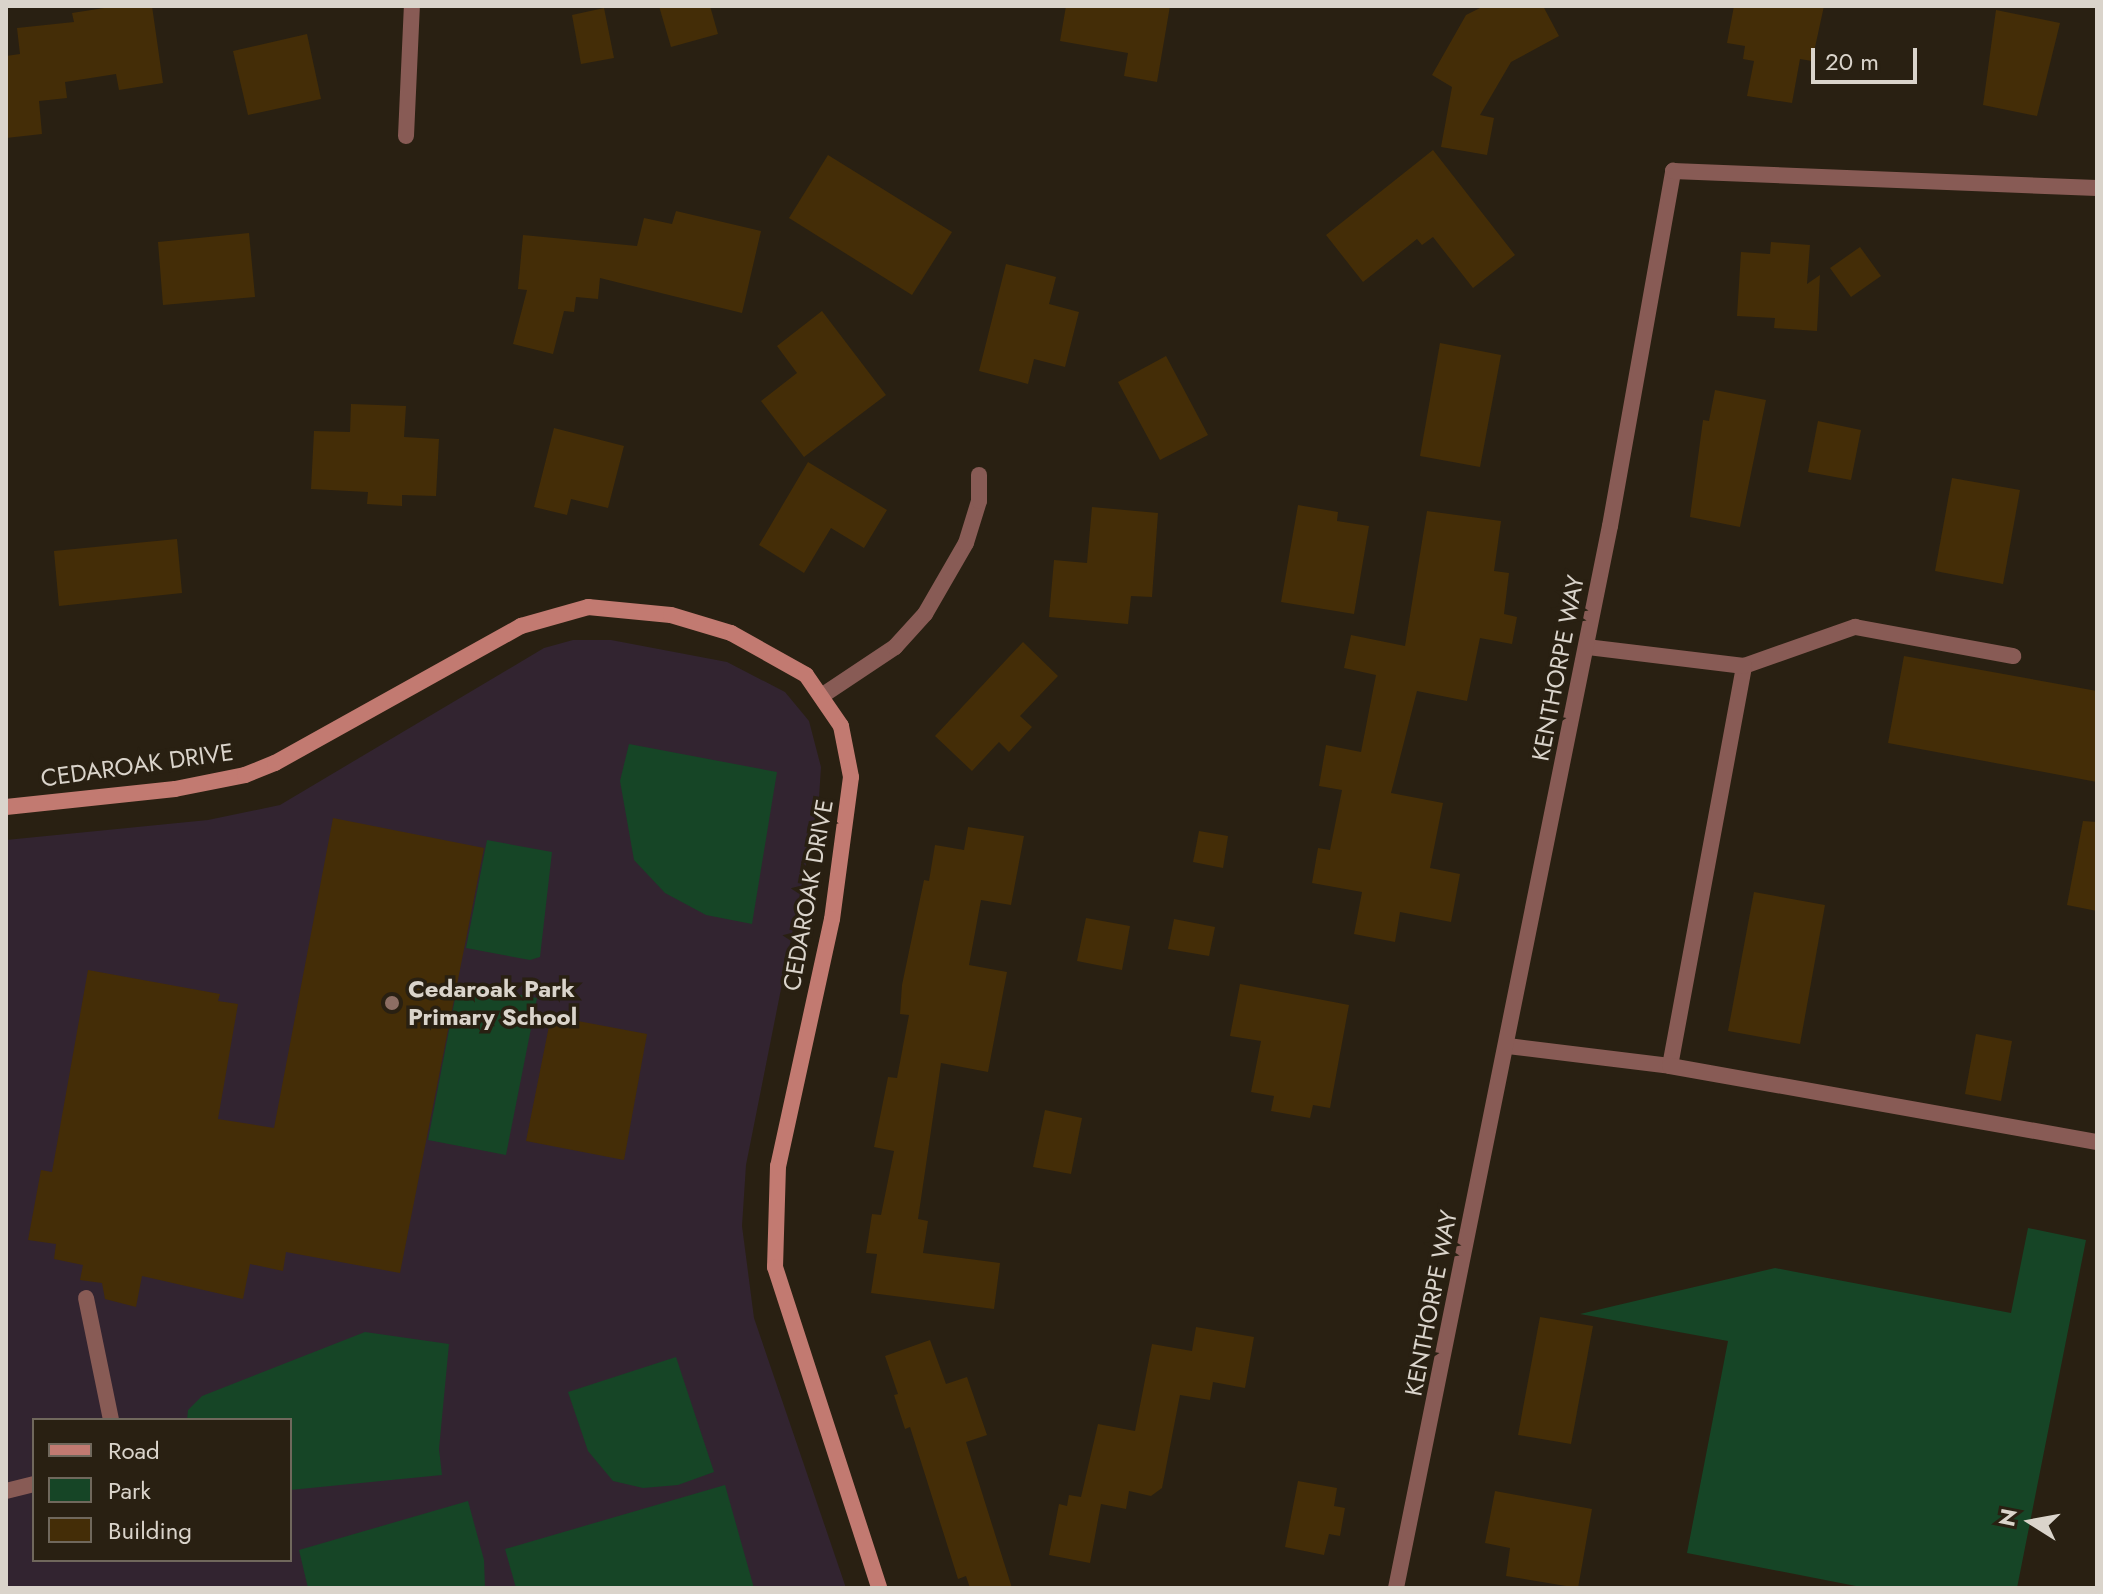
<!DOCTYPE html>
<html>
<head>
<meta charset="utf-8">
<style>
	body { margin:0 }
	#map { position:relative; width:2103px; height:1594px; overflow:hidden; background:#292012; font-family:Jost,sans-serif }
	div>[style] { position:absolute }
	.education>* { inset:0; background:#322430 }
	.green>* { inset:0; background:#164526 }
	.building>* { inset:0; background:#442d07 }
	.lane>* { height:16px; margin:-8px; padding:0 8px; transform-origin:8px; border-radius:8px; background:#885b55 }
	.street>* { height:16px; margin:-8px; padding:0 8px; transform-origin:8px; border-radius:8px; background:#885b55 }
	.secondary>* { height:16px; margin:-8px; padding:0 8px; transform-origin:8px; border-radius:8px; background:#c27a71 }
	.dots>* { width:22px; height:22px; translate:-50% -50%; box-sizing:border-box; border:4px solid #292012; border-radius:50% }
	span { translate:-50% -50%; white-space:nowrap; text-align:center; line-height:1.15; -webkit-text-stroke:7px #292012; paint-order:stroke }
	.street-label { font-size:24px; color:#dad4cb }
	.poi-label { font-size:24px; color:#dad4cb; font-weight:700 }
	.left { translate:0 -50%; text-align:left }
	.frame { position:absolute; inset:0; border:8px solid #dad4cb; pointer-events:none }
	.legend { position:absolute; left:32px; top:1418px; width:260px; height:144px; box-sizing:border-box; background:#292012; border:2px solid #70685c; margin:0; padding:10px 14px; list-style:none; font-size:24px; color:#dad4cb }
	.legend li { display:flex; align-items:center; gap:16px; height:40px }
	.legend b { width:40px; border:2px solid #70685c }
	.north { position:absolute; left:1991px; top:1482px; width:80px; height:80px; -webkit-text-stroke:6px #292012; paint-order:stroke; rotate:281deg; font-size:22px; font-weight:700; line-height:32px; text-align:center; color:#dad4cb }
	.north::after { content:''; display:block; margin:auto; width:28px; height:36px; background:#dad4cb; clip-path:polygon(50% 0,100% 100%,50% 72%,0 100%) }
	.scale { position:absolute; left:1811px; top:48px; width:106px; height:36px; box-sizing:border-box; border:4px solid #dad4cb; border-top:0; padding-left:10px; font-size:24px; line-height:28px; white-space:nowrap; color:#dad4cb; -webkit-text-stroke:6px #292012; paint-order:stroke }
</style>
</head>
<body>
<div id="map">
	<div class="education">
		<i style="clip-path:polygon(evenodd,573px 640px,611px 640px,727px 662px,785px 692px,809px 721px,821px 767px,819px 798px,746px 1165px,742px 1226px,754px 1318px,846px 1588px,6px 1588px,6px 840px,208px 820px,280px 805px,544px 648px,573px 640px,34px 1420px,290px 1420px,290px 1560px,34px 1560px,34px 1420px)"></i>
	</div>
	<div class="green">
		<i style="clip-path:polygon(629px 744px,777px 772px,752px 924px,706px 915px,665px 893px,634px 860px,620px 781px)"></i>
		<i style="clip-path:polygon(487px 840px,552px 852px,540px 957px,530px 960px,466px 948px)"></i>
		<i style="clip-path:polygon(458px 983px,537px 998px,506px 1155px,428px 1140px)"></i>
		<i style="clip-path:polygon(2028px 1228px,2086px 1240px,2017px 1588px,1866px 1588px,1687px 1553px,1728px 1341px,1580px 1314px,1775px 1268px,2011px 1313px)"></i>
		<i style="clip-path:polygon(365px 1332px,449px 1344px,439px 1449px,442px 1475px,290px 1490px,290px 1420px,187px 1420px,188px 1410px,202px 1396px)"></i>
		<i style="clip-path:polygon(676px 1357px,714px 1472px,678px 1485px,643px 1488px,613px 1481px,588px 1451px,568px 1392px)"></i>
		<i style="clip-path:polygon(725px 1485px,754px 1588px,516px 1588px,505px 1549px)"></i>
		<i style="clip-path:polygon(468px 1501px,484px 1560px,485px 1588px,308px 1588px,299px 1550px)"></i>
	</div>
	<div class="building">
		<i style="clip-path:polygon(117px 6px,152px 6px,163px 83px,119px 90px,116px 74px,65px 82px,67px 98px,39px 101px,42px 134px,6px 138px,6px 56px,20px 54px,17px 28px,74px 22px,72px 13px)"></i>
		<i style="clip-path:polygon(659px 6px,710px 6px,718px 34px,671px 47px)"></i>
		<i style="clip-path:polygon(1066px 6px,1170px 6px,1157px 82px,1124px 76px,1128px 53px,1060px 41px)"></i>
		<i style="clip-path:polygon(1484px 6px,1543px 6px,1559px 36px,1511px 62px,1480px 115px,1494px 118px,1487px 155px,1441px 147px,1452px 87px,1432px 75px,1466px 15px)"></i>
		<i style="clip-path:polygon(1734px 6px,1824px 6px,1812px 61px,1800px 59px,1792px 103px,1747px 96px,1754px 61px,1743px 59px,1745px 46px,1727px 43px)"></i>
		<i style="clip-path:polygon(604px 8px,614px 58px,581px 64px,572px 15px)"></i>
		<i style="clip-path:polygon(1996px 10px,2060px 23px,2037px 116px,1983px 105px)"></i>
		<i style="clip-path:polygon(307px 34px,321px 99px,248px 115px,233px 51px)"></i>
		<i style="clip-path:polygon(1433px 150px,1515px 255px,1473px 288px,1433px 237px,1422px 245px,1417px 239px,1363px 282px,1326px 235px)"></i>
		<i style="clip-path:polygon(828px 155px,952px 232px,912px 295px,789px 218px)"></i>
		<i style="clip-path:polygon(676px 211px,761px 231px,742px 313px,600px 278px,598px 299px,576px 297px,574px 312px,564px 311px,553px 354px,513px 344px,527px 290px,518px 289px,523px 235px,637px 246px,644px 218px,672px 224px)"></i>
		<i style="clip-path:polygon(249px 233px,255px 297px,163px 305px,158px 242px)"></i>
		<i style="clip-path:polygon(1771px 242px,1810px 245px,1807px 284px,1820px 275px,1817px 331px,1774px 328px,1775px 318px,1737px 316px,1741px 252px,1770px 254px)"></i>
		<i style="clip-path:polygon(1860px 247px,1881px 276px,1851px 297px,1830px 268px)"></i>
		<i style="clip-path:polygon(1006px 264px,1056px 277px,1049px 304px,1079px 312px,1065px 367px,1034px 359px,1028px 384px,979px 371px)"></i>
		<i style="clip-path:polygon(822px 311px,886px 395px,804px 457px,761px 401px,797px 373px,777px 346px)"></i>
		<i style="clip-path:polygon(1440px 343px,1501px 355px,1480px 467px,1420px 456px)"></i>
		<i style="clip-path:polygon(1166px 356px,1208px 435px,1160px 460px,1118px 382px)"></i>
		<i style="clip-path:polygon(1715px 390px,1766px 400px,1740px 527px,1690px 517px,1703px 420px,1709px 421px)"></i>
		<i style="clip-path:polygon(351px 404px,406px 406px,404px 437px,439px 439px,436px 496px,402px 495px,402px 506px,367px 504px,368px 492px,311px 489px,314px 431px,350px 432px)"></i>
		<i style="clip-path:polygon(1818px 421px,1861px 430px,1851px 480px,1808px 472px)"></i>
		<i style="clip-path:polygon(554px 428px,624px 446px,608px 508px,571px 499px,567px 515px,534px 507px)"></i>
		<i style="clip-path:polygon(808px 462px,887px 510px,864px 548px,831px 528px,804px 573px,759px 545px)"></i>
		<i style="clip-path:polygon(1952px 478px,2020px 490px,2003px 584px,1935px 571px)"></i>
		<i style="clip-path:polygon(1298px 505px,1338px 512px,1337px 521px,1369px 526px,1354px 614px,1281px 602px)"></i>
		<i style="clip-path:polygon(1092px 507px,1158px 513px,1152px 597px,1131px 596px,1128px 624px,1049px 617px,1054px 560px,1087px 563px)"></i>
		<i style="clip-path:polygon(1427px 511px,1501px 521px,1494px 571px,1509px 573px,1504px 614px,1517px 617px,1512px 644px,1480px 638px,1467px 701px,1417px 691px,1391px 793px,1443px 803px,1430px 868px,1460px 874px,1451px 922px,1400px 912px,1395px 942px,1354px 934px,1362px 892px,1312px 883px,1318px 848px,1330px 850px,1342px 790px,1319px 786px,1326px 745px,1361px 752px,1376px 675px,1344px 668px,1351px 635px,1405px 646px)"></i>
		<i style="clip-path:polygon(177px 539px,182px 593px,59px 606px,54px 551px)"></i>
		<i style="clip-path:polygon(1023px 642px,1058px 676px,1020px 716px,1032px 727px,1009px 752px,999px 742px,972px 771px,935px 736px)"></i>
		<i style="clip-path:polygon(1904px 656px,2097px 691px,2097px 782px,1888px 743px)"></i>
		<i style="clip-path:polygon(333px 818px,484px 848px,400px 1273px,286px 1252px,283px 1271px,250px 1264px,243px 1299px,142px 1276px,136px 1307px,105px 1299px,102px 1283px,80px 1280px,83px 1265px,54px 1259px,56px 1244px,28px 1240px,41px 1170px,52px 1172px,88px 970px,220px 994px,218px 1001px,238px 1004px,218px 1119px,274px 1128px)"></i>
		<i style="clip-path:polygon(2083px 821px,2097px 822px,2097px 911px,2067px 905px)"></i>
		<i style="clip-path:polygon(968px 827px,1024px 836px,1011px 905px,981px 900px,969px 965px,1007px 972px,988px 1072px,941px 1063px,918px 1219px,928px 1221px,923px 1253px,1000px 1263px,994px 1309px,871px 1293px,877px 1254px,866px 1253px,872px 1214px,881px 1215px,894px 1151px,874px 1147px,888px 1077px,897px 1078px,909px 1015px,900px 1014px,902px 985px,924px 880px,929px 881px,935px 845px,964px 850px)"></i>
		<i style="clip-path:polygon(1199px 831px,1228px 836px,1223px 868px,1193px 862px)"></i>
		<i style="clip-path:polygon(1754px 892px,1825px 905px,1800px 1044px,1728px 1031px)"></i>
		<i style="clip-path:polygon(1086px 918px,1130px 926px,1122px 970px,1077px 961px)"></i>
		<i style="clip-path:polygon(1174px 919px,1215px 927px,1209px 956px,1168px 949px)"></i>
		<i style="clip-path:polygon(1240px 984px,1349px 1005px,1330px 1108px,1313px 1105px,1310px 1118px,1271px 1111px,1274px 1096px,1251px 1092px,1261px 1041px,1230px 1036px)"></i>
		<i style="clip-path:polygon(551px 1016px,647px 1034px,624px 1160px,526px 1141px)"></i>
		<i style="clip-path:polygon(1976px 1034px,2012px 1041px,2001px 1101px,1965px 1094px)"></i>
		<i style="clip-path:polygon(1045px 1110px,1082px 1118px,1071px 1174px,1033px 1167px)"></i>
		<i style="clip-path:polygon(1540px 1317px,1593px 1326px,1571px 1444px,1518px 1435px)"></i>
		<i style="clip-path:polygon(1196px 1327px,1254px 1337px,1245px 1388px,1213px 1382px,1210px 1400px,1180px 1395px,1162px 1488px,1151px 1496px,1129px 1491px,1126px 1509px,1101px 1504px,1090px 1563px,1049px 1555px,1059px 1504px,1067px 1506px,1069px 1495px,1081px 1497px,1098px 1424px,1135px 1431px,1152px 1344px,1192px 1351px)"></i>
		<i style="clip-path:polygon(930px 1340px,946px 1384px,967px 1377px,987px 1435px,966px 1442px,1012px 1588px,970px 1588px,966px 1576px,958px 1579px,910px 1427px,905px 1429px,894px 1395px,898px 1394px,885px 1356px)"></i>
		<i style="clip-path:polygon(1298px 1481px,1337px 1488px,1334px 1506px,1345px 1508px,1340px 1536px,1329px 1534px,1324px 1555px,1285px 1547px)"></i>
		<i style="clip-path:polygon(1495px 1491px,1592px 1509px,1578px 1588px,1506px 1576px,1510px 1548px,1485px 1543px)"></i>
	</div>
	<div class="lane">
		<i style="left:406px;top:136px;width:130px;rotate:-87.4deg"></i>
		<i style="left:1744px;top:666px;width:118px;rotate:-19.4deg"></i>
		<i style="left:1855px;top:627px;width:161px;rotate:10.4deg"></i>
		<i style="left:1508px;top:1046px;width:163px;rotate:7deg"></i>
		<i style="left:1670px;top:1066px;width:407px;rotate:-79.5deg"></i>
		<i style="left:1744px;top:666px;width:159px;rotate:-173.1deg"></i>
		<i style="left:1670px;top:1066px;width:434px;rotate:10.1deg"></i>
		<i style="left:86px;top:1298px;width:125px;rotate:78.4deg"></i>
		<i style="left:6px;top:1491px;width:29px;rotate:-14deg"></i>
	</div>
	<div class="street">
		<i style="left:823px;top:695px;width:87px;rotate:-33.7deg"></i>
		<i style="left:895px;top:647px;width:45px;rotate:-47.7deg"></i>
		<i style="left:925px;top:614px;width:82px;rotate:-60deg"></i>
		<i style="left:966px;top:543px;width:44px;rotate:-72.8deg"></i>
		<i style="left:979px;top:501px;width:26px;rotate:-90deg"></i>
		<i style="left:1396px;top:1588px;width:1083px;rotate:-78.61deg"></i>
		<i style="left:1610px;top:526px;width:361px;rotate:-79.9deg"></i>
		<i style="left:1673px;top:171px;width:424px;rotate:2.3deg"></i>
	</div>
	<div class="secondary">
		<i style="left:6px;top:807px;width:170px;rotate:-6.1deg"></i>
		<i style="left:175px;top:789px;width:71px;rotate:-11.3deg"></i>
		<i style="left:245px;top:775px;width:32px;rotate:-22deg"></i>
		<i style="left:275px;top:763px;width:282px;rotate:-29.1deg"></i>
		<i style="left:521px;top:626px;width:70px;rotate:-15.8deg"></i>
		<i style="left:588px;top:607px;width:83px;rotate:5.5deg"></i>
		<i style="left:671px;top:615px;width:63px;rotate:16.7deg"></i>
		<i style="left:731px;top:633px;width:86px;rotate:29.2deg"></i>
		<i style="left:806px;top:675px;width:62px;rotate:55.5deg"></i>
		<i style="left:841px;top:726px;width:52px;rotate:78.9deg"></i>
		<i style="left:851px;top:777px;width:143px;rotate:97.6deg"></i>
		<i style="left:832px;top:919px;width:253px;rotate:102.3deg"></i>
		<i style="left:778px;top:1166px;width:101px;rotate:91.7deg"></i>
		<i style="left:775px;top:1267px;width:337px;rotate:72deg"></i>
	</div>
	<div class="dots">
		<i style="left:392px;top:1003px;background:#8d6e63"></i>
	</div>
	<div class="street-label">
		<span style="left:1558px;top:668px;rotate:-79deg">KENTHORPE WAY</span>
		<span style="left:137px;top:765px;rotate:-8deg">CEDAROAK DRIVE</span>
		<span style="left:808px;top:895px;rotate:-80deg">CEDAROAK DRIVE</span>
		<span style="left:1431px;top:1303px;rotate:-79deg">KENTHORPE WAY</span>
	</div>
	<div class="poi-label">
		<span class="left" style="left:408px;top:1003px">Cedaroak Park<br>Primary School</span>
	</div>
	<div class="frame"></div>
	<ul class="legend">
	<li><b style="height:10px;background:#c27a71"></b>Road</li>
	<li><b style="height:22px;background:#164526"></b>Park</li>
	<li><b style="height:22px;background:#442d07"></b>Building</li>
	</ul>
	<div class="north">N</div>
	<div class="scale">20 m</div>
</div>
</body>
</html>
